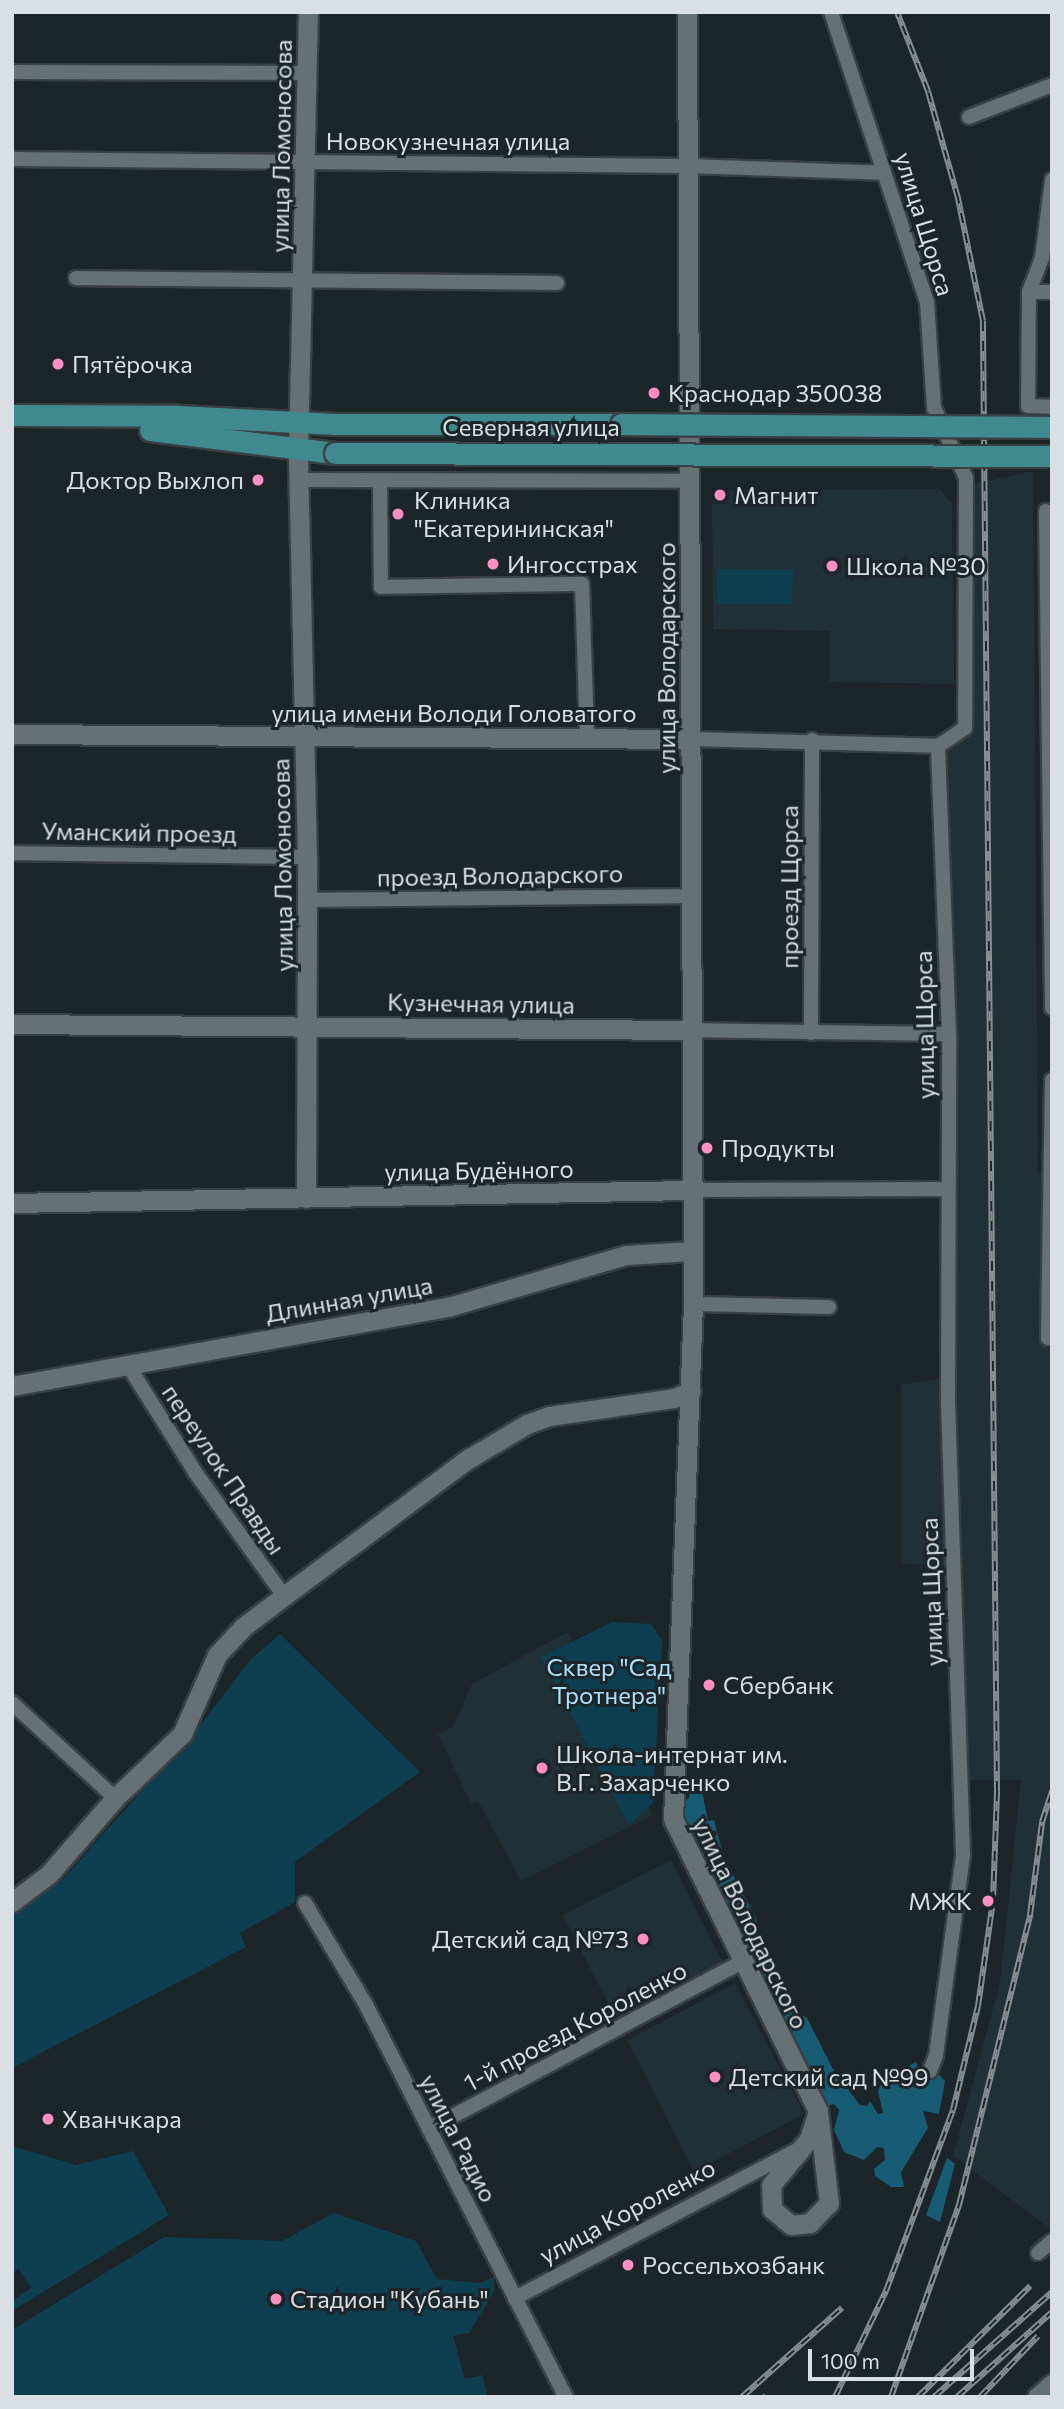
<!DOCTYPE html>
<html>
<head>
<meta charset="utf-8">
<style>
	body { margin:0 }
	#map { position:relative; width:1064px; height:2409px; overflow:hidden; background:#1c2529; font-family:Commissioner,sans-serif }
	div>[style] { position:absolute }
	.built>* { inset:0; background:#1f3037 }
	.green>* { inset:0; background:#0d3f51 }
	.forest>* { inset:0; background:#175c74 }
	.roads { filter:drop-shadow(2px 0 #394044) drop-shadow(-2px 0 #394044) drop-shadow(0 2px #394044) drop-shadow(0 -2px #394044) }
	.street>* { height:14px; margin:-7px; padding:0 7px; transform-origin:7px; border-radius:7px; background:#667175 }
	.secondary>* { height:19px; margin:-9.5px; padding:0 9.5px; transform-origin:9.5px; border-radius:9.5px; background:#667175 }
	.primary>* { height:21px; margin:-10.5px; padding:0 10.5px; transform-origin:10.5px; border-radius:10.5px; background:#40898f }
	.rail>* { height:6px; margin-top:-3px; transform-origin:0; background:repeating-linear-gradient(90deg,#1c2529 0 10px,#888f92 0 20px); box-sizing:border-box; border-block:2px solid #888f92 }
	.bridges { filter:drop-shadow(2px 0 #394044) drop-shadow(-2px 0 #394044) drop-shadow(0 2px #394044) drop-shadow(0 -2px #394044) }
	.primary-bridge>* { height:21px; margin:-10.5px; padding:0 10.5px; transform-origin:10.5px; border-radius:10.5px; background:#40898f }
	.dots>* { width:19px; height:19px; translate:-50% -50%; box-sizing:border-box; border:4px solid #1c2529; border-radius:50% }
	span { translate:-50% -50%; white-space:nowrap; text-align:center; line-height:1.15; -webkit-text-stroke:6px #1c2529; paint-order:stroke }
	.street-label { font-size:24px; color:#d9dfe2 }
	.poi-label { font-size:24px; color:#d9dfe2 }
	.left { translate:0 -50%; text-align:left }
	.right { translate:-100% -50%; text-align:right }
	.park-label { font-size:24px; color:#ace1f9 }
	.frame { position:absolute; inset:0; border:14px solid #d9dfe2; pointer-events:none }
	.scale { position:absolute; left:808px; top:2349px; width:166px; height:32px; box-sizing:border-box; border:4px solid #d9dfe2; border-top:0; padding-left:9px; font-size:21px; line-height:24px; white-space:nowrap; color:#d9dfe2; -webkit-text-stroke:5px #1c2529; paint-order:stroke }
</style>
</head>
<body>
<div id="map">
	<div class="built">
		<i style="clip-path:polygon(1033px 471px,1038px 1173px,1052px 1176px,1049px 2228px,953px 2156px,1000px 1983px,1021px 1780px,966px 1780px,959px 1566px,901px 1564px,901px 1385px,943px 1378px,935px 749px,975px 728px,974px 484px)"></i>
		<i style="clip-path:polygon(940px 489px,952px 504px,954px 684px,830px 682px,830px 631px,713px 629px,712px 490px)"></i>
		<i style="clip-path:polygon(568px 1632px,653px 1815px,521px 1881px,478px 1801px,471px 1804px,438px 1734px,453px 1727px,472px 1684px)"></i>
		<i style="clip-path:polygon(671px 1860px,723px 1963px,615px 2017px,563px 1915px)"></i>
		<i style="clip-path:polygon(735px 1983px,804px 2114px,694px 2172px,627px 2040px)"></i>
	</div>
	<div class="green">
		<i style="clip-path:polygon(717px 569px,793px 569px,792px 604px,717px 604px)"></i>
		<i style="clip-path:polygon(612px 1622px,651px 1624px,662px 1640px,653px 1803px,629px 1825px,541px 1657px)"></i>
		<i style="clip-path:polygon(280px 1634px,420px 1772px,295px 1862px,295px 1902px,240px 1933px,246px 1947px,12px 2068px,12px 1912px,63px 1879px,202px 1723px,251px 1659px)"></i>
		<i style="clip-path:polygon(12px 2146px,76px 2165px,133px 2151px,169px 2215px,12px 2311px,12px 2301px,31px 2288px,19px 2269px,12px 2273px)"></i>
		<i style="clip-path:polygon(334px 2213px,416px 2241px,437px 2279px,480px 2283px,494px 2277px,494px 2292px,469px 2333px,453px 2336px,465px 2379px,482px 2375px,488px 2397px,12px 2397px,12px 2330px,164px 2237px,282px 2241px)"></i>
	</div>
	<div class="forest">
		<i style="clip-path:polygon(700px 1781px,708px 1821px,714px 1820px,724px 1858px,756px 1918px,757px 1927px,749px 1930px,728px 1907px,710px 1863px,696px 1859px,693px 1850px,703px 1841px,686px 1829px,681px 1803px,689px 1798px,691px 1784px)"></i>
		<i style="clip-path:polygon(747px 1941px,766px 1944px,774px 1962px,772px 1984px,753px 1971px,740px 1948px)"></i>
		<i style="clip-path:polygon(776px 1993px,789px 2009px,807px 2018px,833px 2069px,860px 2105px,867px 2106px,870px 2101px,878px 2114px,883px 2113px,878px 2091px,881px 2084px,916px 2062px,923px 2078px,939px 2075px,945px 2081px,939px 2114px,923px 2111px,928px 2128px,901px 2172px,904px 2187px,891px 2187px,875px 2176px,874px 2169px,885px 2160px,884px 2148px,877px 2147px,864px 2160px,844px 2152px,834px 2130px,839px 2110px,834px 2104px,825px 2106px,818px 2097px,822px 2082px,801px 2066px,764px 1996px)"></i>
		<i style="clip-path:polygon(947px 2158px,955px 2164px,940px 2222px,926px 2215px)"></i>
	</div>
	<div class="roads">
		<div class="street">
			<i style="left:831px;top:12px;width:305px;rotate:71.7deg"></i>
			<i style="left:927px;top:302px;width:106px;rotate:86.2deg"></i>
			<i style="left:934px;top:408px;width:77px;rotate:65.4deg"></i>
			<i style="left:966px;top:478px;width:250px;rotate:90.2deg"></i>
			<i style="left:965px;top:728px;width:32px;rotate:146deg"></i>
			<i style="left:12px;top:72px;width:295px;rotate:0.2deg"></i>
			<i style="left:969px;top:117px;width:89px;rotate:-21.1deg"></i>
			<i style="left:12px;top:159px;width:676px;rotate:0.59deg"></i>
			<i style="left:688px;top:166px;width:196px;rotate:2deg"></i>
			<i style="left:1052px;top:180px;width:79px;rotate:97.3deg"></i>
			<i style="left:1042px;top:258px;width:36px;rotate:111deg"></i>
			<i style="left:1029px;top:292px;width:114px;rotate:90.5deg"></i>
			<i style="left:1028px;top:406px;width:24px;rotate:2deg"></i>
			<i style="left:76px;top:278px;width:481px;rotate:0.6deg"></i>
			<i style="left:1029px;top:292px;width:23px"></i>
			<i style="left:299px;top:480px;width:391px;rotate:0.1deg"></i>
			<i style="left:380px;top:482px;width:105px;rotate:89.5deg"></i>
			<i style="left:381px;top:587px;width:201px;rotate:-0.9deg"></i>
			<i style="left:582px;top:584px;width:154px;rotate:88.1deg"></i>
			<i style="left:1046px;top:511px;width:497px;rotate:89.3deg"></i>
			<i style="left:691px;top:739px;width:247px;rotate:1.6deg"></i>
			<i style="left:12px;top:853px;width:295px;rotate:0.8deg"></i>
			<i style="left:307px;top:900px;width:386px;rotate:-0.6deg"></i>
			<i style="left:692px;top:1030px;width:257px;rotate:0.9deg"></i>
			<i style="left:811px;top:1033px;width:293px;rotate:-89.8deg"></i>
			<i style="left:1052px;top:1080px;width:258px;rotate:90.9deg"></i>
			<i style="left:1048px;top:1338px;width:4px;rotate:-14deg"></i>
			<i style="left:690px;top:1190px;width:258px;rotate:-0.2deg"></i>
			<i style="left:693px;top:1304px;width:136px;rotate:1.3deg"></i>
			<i style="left:129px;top:1367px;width:124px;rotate:57.8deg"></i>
			<i style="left:195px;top:1472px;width:153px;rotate:54.3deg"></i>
			<i style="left:12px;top:1703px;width:140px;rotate:42.7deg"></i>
			<i style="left:305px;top:1903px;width:119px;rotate:59.1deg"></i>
			<i style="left:366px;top:2005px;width:440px;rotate:63deg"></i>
			<i style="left:930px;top:2071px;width:17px;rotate:-69deg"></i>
			<i style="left:936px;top:2055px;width:203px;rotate:-82.3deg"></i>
			<i style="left:963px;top:1854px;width:456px;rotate:-91.9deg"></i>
			<i style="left:948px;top:1398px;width:364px;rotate:-89.8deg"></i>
			<i style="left:949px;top:1034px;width:288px;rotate:-92.2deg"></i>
			<i style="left:429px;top:2129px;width:355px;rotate:-28.1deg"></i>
			<i style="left:1038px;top:2253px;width:18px;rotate:-41deg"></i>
			<i style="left:515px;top:2298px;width:318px;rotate:-27.7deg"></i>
		</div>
		<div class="secondary">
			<i style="left:687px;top:12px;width:1292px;rotate:89.73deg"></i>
			<i style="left:693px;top:1304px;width:515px;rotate:92.22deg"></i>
			<i style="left:673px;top:1819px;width:326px;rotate:63.6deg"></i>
			<i style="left:818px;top:2111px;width:93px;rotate:83.2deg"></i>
			<i style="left:829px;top:2203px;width:28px;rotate:134deg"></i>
			<i style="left:810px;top:2223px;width:19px;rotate:174deg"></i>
			<i style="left:791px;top:2225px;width:25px;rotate:-140deg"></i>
			<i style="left:772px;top:2209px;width:24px;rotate:-92deg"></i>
			<i style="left:771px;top:2185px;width:60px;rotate:-50.4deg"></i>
			<i style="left:809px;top:2139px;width:29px;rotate:-72deg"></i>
			<i style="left:12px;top:734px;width:679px;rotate:0.42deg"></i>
			<i style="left:12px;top:1024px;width:680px;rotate:0.51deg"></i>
			<i style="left:306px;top:1198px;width:341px;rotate:-89.8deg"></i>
			<i style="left:307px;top:857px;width:407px;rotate:-91.3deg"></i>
			<i style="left:298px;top:450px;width:438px;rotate:-88.7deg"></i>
			<i style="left:12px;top:1203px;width:678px;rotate:-1.1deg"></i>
			<i style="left:12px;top:1386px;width:443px;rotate:-10.3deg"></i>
			<i style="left:448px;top:1307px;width:185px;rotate:-16.3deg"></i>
			<i style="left:626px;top:1255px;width:65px;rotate:-3.5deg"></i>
			<i style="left:12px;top:1902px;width:46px;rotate:-37.1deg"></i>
			<i style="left:49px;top:1874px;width:101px;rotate:-49deg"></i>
			<i style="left:115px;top:1798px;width:93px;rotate:-43.7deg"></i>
			<i style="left:182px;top:1734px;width:86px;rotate:-66.1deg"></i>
			<i style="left:217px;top:1655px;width:38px;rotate:-47deg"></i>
			<i style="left:243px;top:1627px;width:51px;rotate:-37.1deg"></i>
			<i style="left:284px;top:1596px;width:229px;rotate:-36.7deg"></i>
			<i style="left:468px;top:1459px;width:69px;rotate:-30.7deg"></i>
			<i style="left:527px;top:1424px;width:23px;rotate:-20deg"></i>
			<i style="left:549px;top:1416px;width:126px;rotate:-8.2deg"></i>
			<i style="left:674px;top:1398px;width:18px;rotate:-22deg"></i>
			<i style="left:1037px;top:2397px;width:20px;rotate:-41deg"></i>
		</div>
		<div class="primary">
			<i style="left:12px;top:415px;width:166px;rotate:0.3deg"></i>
			<i style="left:178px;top:416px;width:158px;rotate:2.9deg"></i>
			<i style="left:336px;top:424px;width:285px"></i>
			<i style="left:150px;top:430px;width:186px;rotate:7.1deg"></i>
		</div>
	</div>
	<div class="rail">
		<i style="left:742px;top:2397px;width:134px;rotate:-41.7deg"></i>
		<i style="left:765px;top:2397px;width:2px;rotate:-63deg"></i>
		<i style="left:835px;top:2397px;width:118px;rotate:-64.3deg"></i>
		<i style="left:886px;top:2291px;width:193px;rotate:-69.7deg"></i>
		<i style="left:953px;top:2110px;width:107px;rotate:-76.5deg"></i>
		<i style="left:978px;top:2006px;width:106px;rotate:-81.9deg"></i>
		<i style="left:993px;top:1901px;width:110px;rotate:-87.9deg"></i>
		<i style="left:997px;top:1791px;width:1470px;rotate:-90.55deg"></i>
		<i style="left:983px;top:321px;width:126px;rotate:-101.5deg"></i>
		<i style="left:958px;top:198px;width:111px;rotate:-105.7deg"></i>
		<i style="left:928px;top:91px;width:85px;rotate:-111.4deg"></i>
		<i style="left:891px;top:2397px;width:204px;rotate:-70.5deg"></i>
		<i style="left:959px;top:2205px;width:299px;rotate:-76.2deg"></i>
		<i style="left:1030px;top:1915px;width:94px;rotate:-82.6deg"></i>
		<i style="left:1042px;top:1822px;width:33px;rotate:-72deg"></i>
		<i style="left:918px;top:2397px;width:158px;rotate:-44.7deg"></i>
		<i style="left:934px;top:2397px;width:158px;rotate:-41.7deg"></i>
		<i style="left:957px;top:2397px;width:127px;rotate:-41.8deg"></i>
		<i style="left:980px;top:2397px;width:84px;rotate:-46.4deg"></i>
	</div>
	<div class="bridges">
		<div class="primary-bridge">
			<i style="left:621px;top:424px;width:431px;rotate:0.4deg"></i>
			<i style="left:335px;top:453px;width:717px;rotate:0.24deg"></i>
		</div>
	</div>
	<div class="dots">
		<i style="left:58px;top:364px;background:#fb8fc3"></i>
		<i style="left:654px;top:393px;background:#fb8fc3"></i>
		<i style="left:258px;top:480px;background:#fb8fc3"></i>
		<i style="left:720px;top:495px;background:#fb8fc3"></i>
		<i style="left:398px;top:514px;background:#fb8fc3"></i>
		<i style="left:493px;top:564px;background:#fb8fc3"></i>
		<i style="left:832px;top:566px;background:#fb8fc3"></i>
		<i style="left:707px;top:1148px;background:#fb8fc3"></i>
		<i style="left:709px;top:1685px;background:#fb8fc3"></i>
		<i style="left:542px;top:1768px;background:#fb8fc3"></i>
		<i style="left:988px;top:1901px;background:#fb8fc3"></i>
		<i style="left:643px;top:1939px;background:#fb8fc3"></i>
		<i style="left:715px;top:2077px;background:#fb8fc3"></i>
		<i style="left:48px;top:2119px;background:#fb8fc3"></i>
		<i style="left:628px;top:2265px;background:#fb8fc3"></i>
		<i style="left:276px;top:2299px;background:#fb8fc3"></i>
	</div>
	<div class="street-label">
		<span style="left:448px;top:141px">Новокузнечная улица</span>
		<span style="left:281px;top:146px;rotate:-89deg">улица Ломоносова</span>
		<span style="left:925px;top:224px;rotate:73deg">улица Щорса</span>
		<span style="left:531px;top:427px">Северная улица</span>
		<span style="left:666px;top:658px;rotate:-90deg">улица Володарского</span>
		<span style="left:454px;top:713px">улица имени Володи Головатого</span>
		<span style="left:139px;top:832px;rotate:1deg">Уманский проезд</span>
		<span style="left:282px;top:865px;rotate:-91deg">улица Ломоносова</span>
		<span style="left:500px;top:875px;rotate:-1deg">проезд Володарского</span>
		<span style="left:789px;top:887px;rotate:-90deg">проезд Щорса</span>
		<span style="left:481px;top:1003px;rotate:1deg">Кузнечная улица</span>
		<span style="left:924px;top:1025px;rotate:-91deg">улица Щорса</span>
		<span style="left:479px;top:1170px;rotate:-1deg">улица Будённого</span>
		<span style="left:349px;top:1299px;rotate:-10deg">Длинная улица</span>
		<span style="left:224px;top:1469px;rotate:56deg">переулок Правды</span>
		<span style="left:931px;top:1592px;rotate:-92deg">улица Щорса</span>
		<span style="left:751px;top:1923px;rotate:64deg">улица Володарского</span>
		<span style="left:575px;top:2026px;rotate:-28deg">1-й проезд Короленко</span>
		<span style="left:459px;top:2138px;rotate:63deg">улица Радио</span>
		<span style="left:627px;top:2211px;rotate:-28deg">улица Короленко</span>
	</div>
	<div class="poi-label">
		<span class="left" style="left:72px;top:364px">Пятёрочка</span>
		<span class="left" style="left:668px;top:393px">Краснодар 350038</span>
		<span class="right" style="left:244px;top:480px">Доктор Выхлоп</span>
		<span class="left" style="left:734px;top:495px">Магнит</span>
		<span class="left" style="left:414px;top:514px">Клиника<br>"Екатерининская"</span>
		<span class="left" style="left:507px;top:564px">Ингосстрах</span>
		<span class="left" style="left:846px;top:566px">Школа №30</span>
		<span class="left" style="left:721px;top:1148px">Продукты</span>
		<span class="left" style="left:723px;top:1685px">Сбербанк</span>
		<span class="left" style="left:556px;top:1768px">Школа-интернат им.<br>В.Г. Захарченко</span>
		<span class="right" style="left:972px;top:1901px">МЖК</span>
		<span class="right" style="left:629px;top:1939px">Детский сад №73</span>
		<span class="left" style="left:729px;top:2077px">Детский сад №99</span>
		<span class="left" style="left:62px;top:2119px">Хванчкара</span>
		<span class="left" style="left:642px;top:2265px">Россельхозбанк</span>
		<span class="left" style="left:290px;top:2299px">Стадион "Кубань"</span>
	</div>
	<div class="park-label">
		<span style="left:609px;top:1681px">Сквер "Сад<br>Тротнера"</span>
	</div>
	<div class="frame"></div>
	<div class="scale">100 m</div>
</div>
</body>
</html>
